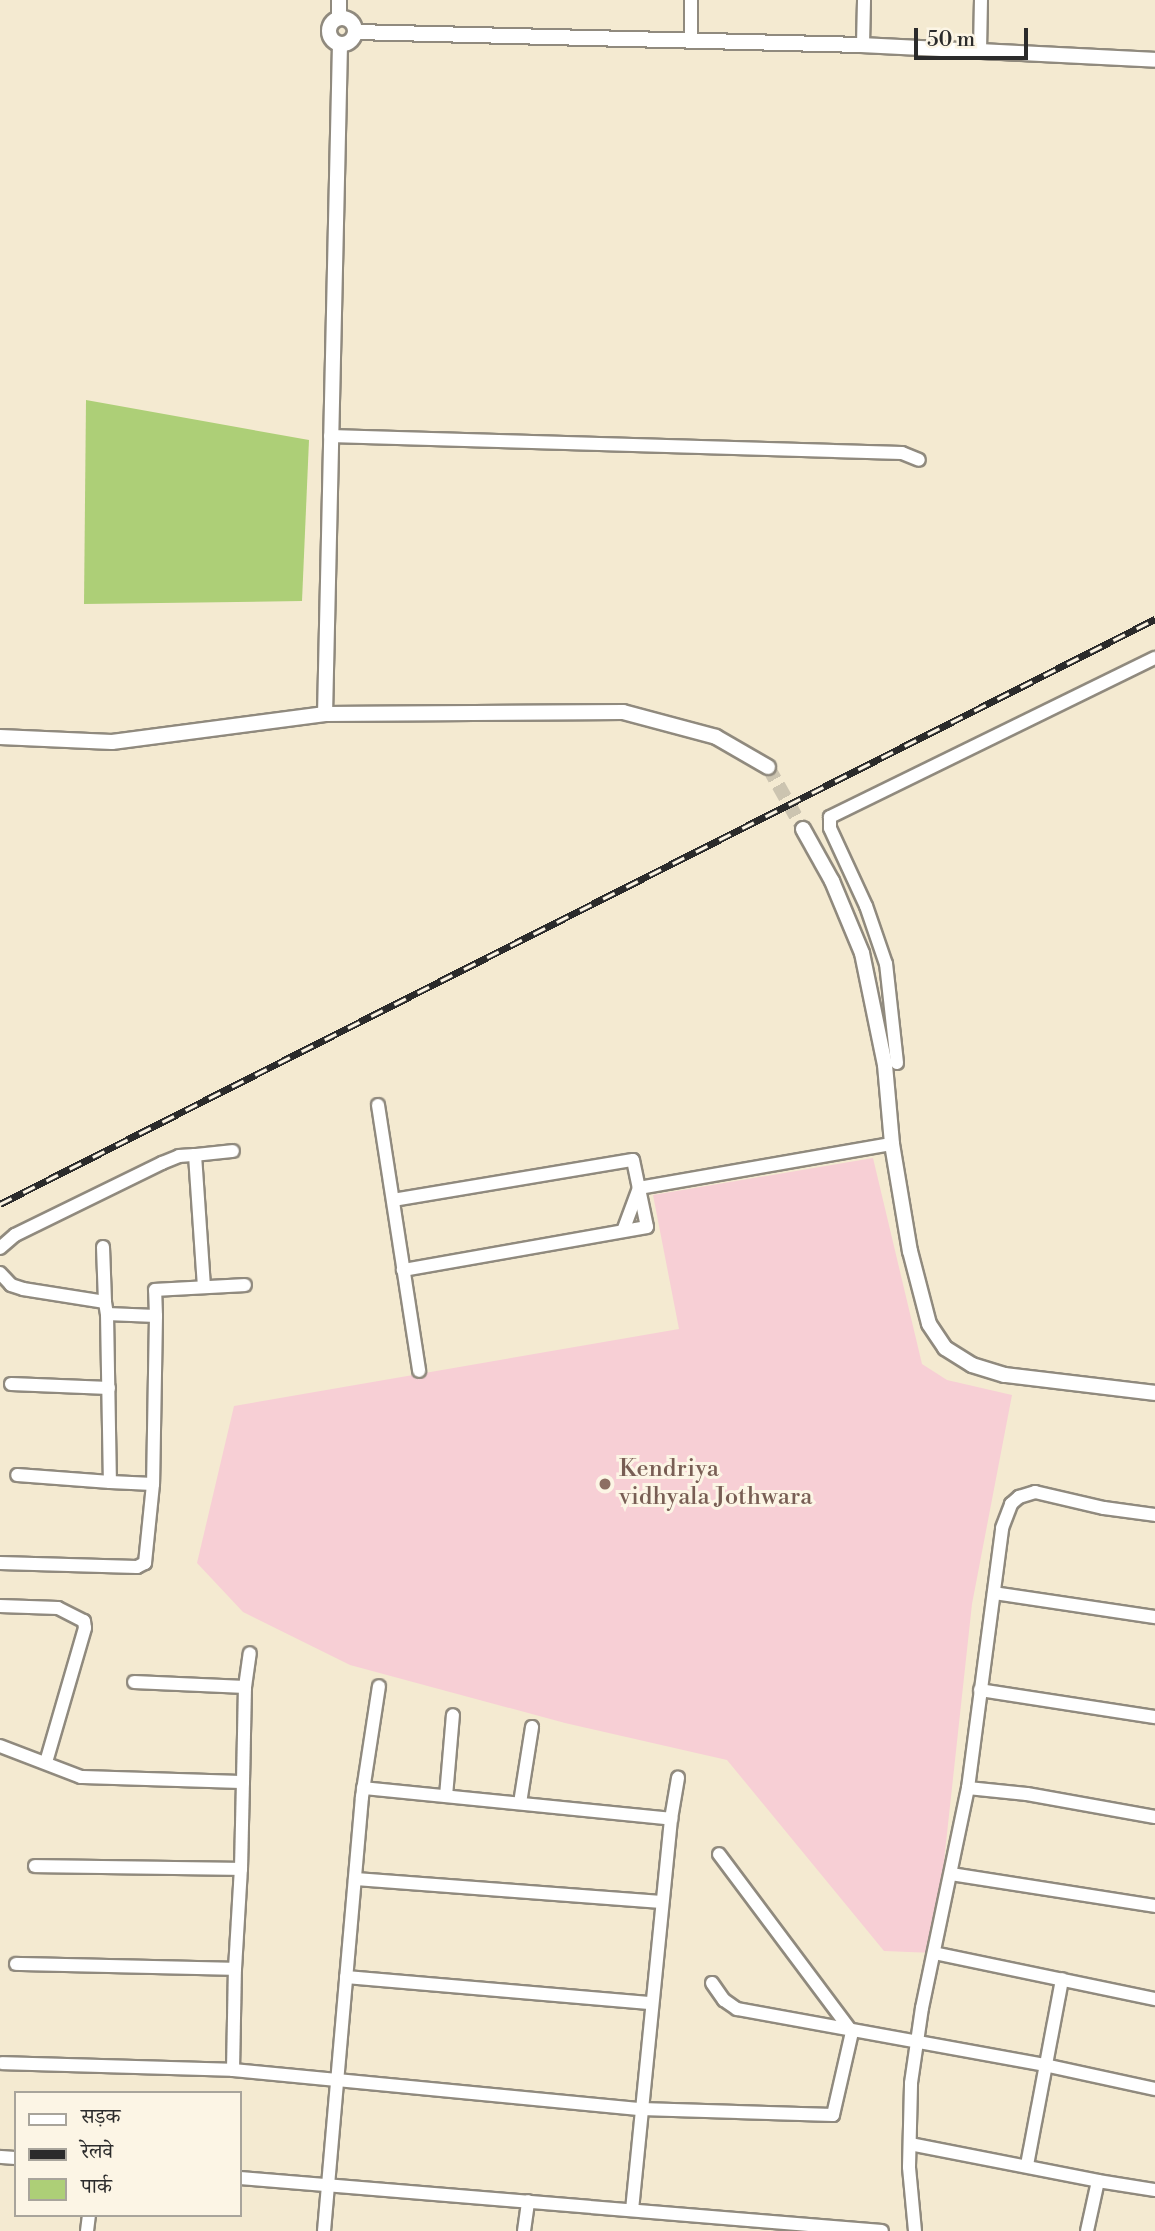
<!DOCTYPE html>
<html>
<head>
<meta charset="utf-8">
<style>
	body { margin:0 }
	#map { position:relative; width:1155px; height:2231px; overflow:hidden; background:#f4ead1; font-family:"Libre Bodoni","Noto Serif Devanagari",serif }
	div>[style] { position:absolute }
	.built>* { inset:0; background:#f7cfd5 }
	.green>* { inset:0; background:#adcf77 }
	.tertiary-tunnel>* { height:14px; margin-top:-7px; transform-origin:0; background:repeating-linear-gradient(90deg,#ccc4b0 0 14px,transparent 0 21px) }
	.roads { filter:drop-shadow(2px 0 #908a7e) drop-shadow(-2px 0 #908a7e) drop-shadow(0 2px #908a7e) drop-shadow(0 -2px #908a7e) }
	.minor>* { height:12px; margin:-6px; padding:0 6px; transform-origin:6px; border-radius:6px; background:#fff }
	.tertiary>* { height:14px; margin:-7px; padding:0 7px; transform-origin:7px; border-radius:7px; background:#fff }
	.tertiary>.ring { margin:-7px; padding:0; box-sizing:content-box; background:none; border:14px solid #fff; border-radius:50% }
	.rail>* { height:7px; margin-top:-3.5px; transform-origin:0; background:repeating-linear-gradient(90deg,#fcf5e5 0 13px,#2b2b2b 0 26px); box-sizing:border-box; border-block:2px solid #2b2b2b }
	.dots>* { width:19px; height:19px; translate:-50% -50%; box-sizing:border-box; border:4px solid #fcf5e5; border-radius:50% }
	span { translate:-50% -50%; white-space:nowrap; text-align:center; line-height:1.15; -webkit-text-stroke:6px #fcf5e5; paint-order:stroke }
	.education-label { font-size:24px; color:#785e54 }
	.left { translate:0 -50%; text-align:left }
	.legend { position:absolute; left:14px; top:2091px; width:228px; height:126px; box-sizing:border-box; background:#fcf5e5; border:2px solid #a8a49b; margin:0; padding:9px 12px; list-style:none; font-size:21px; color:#2b2b2b }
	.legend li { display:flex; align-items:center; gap:14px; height:35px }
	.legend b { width:35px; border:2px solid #a8a49b }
	.scale { position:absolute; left:914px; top:28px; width:114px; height:32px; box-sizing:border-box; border:4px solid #2b2b2b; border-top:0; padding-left:9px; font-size:21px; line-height:24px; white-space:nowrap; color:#2b2b2b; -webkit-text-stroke:5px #fcf5e5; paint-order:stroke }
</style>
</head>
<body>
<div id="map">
	<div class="built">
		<i style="clip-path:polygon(873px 1158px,922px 1364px,947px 1380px,1012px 1395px,972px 1604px,934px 1953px,884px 1951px,727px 1760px,565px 1723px,350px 1665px,243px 1612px,197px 1563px,234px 1406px,679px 1329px,653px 1195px)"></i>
	</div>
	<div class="green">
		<i style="clip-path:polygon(86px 400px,309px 440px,302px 601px,84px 604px)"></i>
	</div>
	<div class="tertiary-tunnel">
		<i style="left:768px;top:767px;width:71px;rotate:60.6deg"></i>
	</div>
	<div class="roads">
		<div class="minor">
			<i style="left:691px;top:0;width:39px;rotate:90deg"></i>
			<i style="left:863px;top:45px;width:45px;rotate:-88.7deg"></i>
			<i style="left:980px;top:51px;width:51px;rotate:-88.9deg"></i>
			<i style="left:330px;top:436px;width:572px;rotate:1.7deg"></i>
			<i style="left:902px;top:453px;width:18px;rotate:22deg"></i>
			<i style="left:897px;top:1063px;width:100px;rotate:-96.3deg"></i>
			<i style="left:886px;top:964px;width:61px;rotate:-109deg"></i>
			<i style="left:866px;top:906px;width:86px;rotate:-114.8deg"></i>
			<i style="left:830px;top:828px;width:11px;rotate:-90deg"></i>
			<i style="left:830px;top:817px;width:362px;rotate:-26.1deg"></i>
			<i style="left:378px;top:1105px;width:269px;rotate:81.2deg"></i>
			<i style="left:195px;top:1155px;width:38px;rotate:-6deg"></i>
			<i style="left:393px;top:1200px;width:243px;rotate:-9.5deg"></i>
			<i style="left:633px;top:1160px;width:68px;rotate:78.2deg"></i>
			<i style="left:647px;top:1227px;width:248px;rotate:170deg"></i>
			<i style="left:623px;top:1231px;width:46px;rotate:-69.6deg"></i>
			<i style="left:639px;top:1188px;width:257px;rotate:-9.9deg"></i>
			<i style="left:103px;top:1247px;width:55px;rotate:87.9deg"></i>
			<i style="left:0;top:1248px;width:20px;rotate:-41deg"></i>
			<i style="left:15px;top:1235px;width:164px;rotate:-26.1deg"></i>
			<i style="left:162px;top:1163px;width:18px;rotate:-22deg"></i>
			<i style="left:179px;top:1156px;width:16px;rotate:-4deg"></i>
			<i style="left:195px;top:1155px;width:132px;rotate:86.1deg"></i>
			<i style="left:0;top:1273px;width:16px;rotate:47deg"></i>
			<i style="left:11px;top:1285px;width:13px;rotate:18deg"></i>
			<i style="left:23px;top:1289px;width:83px;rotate:9deg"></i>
			<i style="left:105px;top:1302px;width:12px;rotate:81deg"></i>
			<i style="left:107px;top:1314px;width:168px;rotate:89deg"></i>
			<i style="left:110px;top:1482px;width:93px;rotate:-175.7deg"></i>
			<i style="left:107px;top:1314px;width:49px;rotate:2.3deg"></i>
			<i style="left:156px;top:1316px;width:168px;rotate:91deg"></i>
			<i style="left:156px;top:1316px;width:26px;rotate:-92deg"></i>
			<i style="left:155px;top:1290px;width:90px;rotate:-3.2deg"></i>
			<i style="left:11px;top:1384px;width:98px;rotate:2.3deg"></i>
			<i style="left:0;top:1563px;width:137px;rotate:1.7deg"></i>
			<i style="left:137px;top:1567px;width:9px;rotate:-27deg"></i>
			<i style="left:145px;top:1563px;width:79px;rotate:-84.2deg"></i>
			<i style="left:153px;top:1484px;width:43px;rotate:-177.3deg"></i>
			<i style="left:994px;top:1593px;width:163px;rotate:8.5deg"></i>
			<i style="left:0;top:1606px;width:58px;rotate:2deg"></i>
			<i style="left:58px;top:1608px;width:29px;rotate:27deg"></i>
			<i style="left:84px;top:1621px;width:7px;rotate:82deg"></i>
			<i style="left:85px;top:1628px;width:140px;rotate:106.2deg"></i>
			<i style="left:245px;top:1687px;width:34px;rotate:-82deg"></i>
			<i style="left:980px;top:1690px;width:177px;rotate:8.8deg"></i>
			<i style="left:0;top:1746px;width:87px;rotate:20.9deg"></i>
			<i style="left:81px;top:1777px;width:162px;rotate:1.8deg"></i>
			<i style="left:243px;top:1782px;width:95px;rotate:-88.8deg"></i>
			<i style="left:245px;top:1687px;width:111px;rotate:-177.4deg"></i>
			<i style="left:363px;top:1788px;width:310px;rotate:5.7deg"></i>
			<i style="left:968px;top:1788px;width:59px;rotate:5.8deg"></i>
			<i style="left:1027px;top:1794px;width:130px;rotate:10.2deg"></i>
			<i style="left:446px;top:1796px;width:81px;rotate:-85.1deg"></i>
			<i style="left:520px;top:1803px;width:77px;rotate:-81deg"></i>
			<i style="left:35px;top:1866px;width:206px;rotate:0.8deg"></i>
			<i style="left:241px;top:1869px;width:87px;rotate:-88.7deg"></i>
			<i style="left:951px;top:1874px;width:206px;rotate:8.9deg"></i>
			<i style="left:355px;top:1879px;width:308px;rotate:4.3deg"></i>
			<i style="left:934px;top:1953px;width:226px;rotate:11.8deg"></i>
			<i style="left:16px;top:1964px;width:219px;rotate:1.3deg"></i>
			<i style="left:235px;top:1969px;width:100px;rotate:-86.6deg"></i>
			<i style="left:346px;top:1977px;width:307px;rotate:4.9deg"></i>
			<i style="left:712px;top:1983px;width:21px;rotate:55deg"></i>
			<i style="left:724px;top:2000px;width:16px;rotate:35deg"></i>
			<i style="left:737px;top:2009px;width:312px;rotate:10.3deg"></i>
			<i style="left:1044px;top:2065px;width:114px;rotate:12.2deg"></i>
			<i style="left:2px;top:2063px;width:231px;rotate:1.7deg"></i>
			<i style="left:233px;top:2070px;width:410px;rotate:5.5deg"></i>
			<i style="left:641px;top:2109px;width:192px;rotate:1.8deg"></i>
			<i style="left:833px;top:2115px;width:85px;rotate:-77.1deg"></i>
			<i style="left:852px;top:2032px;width:222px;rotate:-126.8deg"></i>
			<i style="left:233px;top:2070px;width:101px;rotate:-88.9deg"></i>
			<i style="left:910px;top:2144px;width:192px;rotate:11.1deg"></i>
			<i style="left:1098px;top:2181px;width:51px;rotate:102.4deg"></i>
			<i style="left:0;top:2157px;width:16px;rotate:4deg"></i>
			<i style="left:1027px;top:2165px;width:189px;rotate:-79.3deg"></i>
			<i style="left:240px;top:2178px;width:644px;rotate:4.72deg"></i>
			<i style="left:1098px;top:2181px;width:58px;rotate:9deg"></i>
			<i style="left:632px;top:2210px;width:393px;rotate:-84.3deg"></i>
			<i style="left:671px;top:1819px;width:42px;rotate:-80.3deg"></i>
			<i style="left:87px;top:2231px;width:16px;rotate:-83deg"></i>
			<i style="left:324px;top:2231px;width:436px;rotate:-85deg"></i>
			<i style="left:362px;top:1797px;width:112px;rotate:-81.3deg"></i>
			<i style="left:524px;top:2231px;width:30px;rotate:-82deg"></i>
			<i style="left:915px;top:2231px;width:64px;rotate:-95.4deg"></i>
			<i style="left:909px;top:2167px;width:84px;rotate:-88.6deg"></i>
			<i style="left:911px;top:2083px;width:76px;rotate:-81.7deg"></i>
			<i style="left:922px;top:2008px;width:225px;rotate:-78.2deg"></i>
			<i style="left:968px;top:1788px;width:262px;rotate:-82.5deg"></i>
			<i style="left:1002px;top:1528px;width:26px;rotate:-69deg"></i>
			<i style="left:1011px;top:1504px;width:11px;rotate:-41deg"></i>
			<i style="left:1019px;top:1497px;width:17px;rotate:-17deg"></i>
			<i style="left:1035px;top:1492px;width:71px;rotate:13.1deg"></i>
			<i style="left:1104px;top:1508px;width:51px;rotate:7.8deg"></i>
		</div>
		<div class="tertiary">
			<i style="left:339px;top:18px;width:18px;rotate:-90deg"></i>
			<i class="ring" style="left:329px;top:18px;width:12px;height:12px"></i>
			<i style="left:355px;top:32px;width:508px;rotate:1.47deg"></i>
			<i style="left:863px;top:45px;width:292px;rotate:2.9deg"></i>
			<i style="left:340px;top:44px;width:670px;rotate:91.28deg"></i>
			<i style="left:325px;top:714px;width:298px;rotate:-0.4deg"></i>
			<i style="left:623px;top:712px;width:96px;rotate:15deg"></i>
			<i style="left:716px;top:737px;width:60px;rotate:30deg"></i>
			<i style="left:0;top:737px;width:112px;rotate:2.6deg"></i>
			<i style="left:112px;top:742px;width:215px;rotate:-7.5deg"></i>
			<i style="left:803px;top:829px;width:60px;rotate:60.9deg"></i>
			<i style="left:832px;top:881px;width:78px;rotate:67.4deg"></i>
			<i style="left:862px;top:953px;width:114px;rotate:78.4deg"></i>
			<i style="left:885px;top:1065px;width:79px;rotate:84.9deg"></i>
			<i style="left:892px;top:1144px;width:109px;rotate:80.5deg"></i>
			<i style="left:910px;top:1251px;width:75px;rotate:75.4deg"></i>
			<i style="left:929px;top:1324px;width:29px;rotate:56deg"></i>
			<i style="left:945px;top:1348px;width:32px;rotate:32deg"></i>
			<i style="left:972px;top:1365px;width:34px;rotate:17deg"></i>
			<i style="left:1005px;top:1375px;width:151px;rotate:6.8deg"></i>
		</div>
	</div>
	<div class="rail">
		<i style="left:0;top:1204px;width:1295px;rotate:-26.86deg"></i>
	</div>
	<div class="dots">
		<i style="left:605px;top:1484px;background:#8d6e63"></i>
	</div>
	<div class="education-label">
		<span class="left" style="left:619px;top:1484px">Kendriya<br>vidhyala Jothwara</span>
	</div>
	<ul class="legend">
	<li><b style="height:9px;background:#fff"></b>सड़क</li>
	<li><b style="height:9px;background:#2b2b2b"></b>रेलवे</li>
	<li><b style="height:19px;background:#adcf77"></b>पार्क</li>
	</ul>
	<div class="scale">50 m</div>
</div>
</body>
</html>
